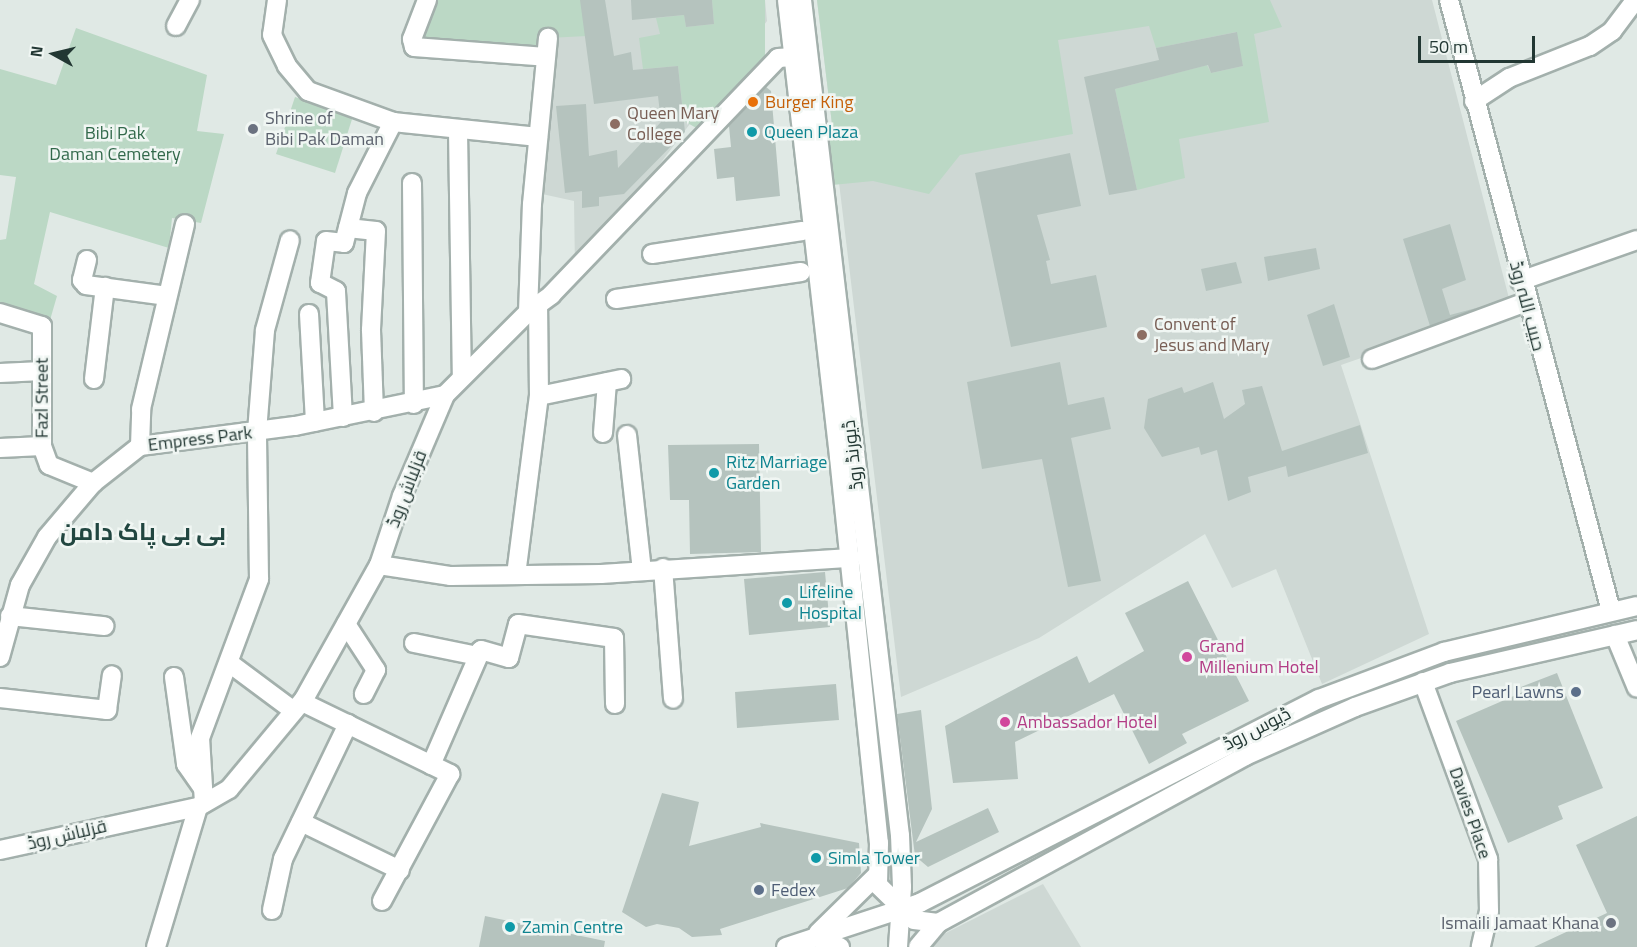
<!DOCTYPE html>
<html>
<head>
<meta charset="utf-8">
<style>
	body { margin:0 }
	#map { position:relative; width:1637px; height:947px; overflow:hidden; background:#e0e9e5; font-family:"Titillium Web",Cairo,sans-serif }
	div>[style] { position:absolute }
	.built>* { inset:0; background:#ced8d4 }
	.green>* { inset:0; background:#bbd8c5 }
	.building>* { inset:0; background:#b5c3be }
	.roads { filter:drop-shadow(2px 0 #a3b0ac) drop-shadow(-2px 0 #a3b0ac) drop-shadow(0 2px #a3b0ac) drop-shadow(0 -2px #a3b0ac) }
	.street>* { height:18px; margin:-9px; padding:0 9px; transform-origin:9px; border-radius:9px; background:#fff }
	.secondary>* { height:18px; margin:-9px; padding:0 9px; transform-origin:9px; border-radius:9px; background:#fff }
	.dots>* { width:16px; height:16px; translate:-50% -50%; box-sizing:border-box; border:3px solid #f0f6f3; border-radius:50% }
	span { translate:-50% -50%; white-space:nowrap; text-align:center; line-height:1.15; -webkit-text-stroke:5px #f0f6f3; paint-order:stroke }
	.food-label { font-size:18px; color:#c56008 }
	.left { translate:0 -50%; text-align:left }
	.education-label { font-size:18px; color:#785e54 }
	.worship-label { font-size:18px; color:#5b616d }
	.right { translate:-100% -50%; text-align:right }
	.culture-label { font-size:18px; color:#0d838f }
	.park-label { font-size:18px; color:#32694b }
	.street-label { font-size:18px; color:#223733 }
	.hotel-label { font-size:18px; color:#b23c85 }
	.service-label { font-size:18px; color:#4e5e75 }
	.district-label { font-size:24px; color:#214640; font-weight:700 }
	.north { position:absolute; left:24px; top:24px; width:60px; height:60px; -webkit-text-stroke:4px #f0f6f3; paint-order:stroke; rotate:278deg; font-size:16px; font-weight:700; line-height:24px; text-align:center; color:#223733 }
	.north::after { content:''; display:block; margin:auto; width:21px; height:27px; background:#223733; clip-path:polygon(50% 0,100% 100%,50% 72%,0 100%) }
	.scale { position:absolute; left:1418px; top:36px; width:117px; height:27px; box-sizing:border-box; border:3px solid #223733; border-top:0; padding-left:8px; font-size:18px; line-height:21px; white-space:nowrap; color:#223733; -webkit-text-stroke:4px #f0f6f3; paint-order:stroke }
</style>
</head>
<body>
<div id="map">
	<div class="built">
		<i style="clip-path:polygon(427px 0,765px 0,767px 21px,603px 240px,575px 269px,574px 201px,533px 192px,546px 57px)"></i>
		<i style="clip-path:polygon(817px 0,1432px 0,1511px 306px,1341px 365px,1429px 634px,1322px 684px,1276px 569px,1232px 588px,1205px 534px,1039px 638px,901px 697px)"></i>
		<i style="clip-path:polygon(1043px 884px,1081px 947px,927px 947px,934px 939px)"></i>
	</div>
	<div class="green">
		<i style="clip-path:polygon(427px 0,582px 0,587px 36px,548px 38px,546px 57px,412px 39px)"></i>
		<i style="clip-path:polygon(712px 0,765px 0,765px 73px,707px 134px,684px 121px,678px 66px,643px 69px,639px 38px,660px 34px,656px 18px,684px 15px,686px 27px,714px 24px)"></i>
		<i style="clip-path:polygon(817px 0,1270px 0,1282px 27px,1254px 34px,1269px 122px,1179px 139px,1185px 178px,1137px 190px,1115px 89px,1207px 65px,1211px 73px,1243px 66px,1236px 32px,1156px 48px,1149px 26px,1058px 40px,1073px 134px,960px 155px,929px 194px,873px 181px,822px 186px,832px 124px)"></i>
		<i style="clip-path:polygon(76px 28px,207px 75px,197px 131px,224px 134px,201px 223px,172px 218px,169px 248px,50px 212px,34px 284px,57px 296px,48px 327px,0 313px,0 240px,6px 239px,16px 177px,0 175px,0 69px,56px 85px)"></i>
		<i style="clip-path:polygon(295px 97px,353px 116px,335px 173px,276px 154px)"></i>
	</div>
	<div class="building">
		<i style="clip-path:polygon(580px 0,605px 0,614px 56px,631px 52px,633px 70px,678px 66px,685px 132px,624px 194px,599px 197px,599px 206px,582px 208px,582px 191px,565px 193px,556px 106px,586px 104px,589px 156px,617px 150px,618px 168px,661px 122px,658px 96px,594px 104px)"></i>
		<i style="clip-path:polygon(631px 0,712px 0,714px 24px,686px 27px,684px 15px,632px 20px)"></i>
		<i style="clip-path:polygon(1237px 32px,1243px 66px,1211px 73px,1208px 65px,1115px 89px,1137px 190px,1109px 195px,1084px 77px,1159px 60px,1156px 48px)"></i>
		<i style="clip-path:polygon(766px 87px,771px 91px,780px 196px,736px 201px,734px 177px,717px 179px,714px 149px,731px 147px,729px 126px)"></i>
		<i style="clip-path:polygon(1070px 153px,1081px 206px,1037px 215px,1050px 260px,1046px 261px,1051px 284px,1096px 275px,1107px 327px,1011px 347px,975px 173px)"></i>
		<i style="clip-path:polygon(1450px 224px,1466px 280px,1442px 289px,1450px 315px,1480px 307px,1430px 326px,1403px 239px)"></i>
		<i style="clip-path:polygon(1316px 248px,1320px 269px,1268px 281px,1264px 257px)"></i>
		<i style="clip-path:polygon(1236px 262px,1242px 283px,1206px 291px,1201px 269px)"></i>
		<i style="clip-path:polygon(1334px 304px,1350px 357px,1323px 366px,1307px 315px)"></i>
		<i style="clip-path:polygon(1060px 362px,1068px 405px,1104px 397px,1111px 429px,1071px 438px,1101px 581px,1068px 587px,1042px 459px,982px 469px,967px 382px)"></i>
		<i style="clip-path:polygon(1213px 382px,1224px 419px,1245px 404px,1242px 390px,1262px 386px,1282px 451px,1360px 425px,1368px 453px,1288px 477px,1286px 466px,1248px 477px,1251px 492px,1228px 501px,1217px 450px,1201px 455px,1199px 447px,1162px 457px,1144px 428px,1148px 399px,1182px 387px,1184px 393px)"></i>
		<i style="clip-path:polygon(759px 444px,761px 552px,690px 554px,689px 500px,670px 500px,668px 445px)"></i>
		<i style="clip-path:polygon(825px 572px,830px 627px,749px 635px,744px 579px)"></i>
		<i style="clip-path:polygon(1188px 581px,1249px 701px,1182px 734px,1187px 743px,1149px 764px,1114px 694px,1015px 742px,1018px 779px,953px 783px,945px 726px,1077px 656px,1089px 683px,1144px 651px,1125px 613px)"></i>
		<i style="clip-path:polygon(1557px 673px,1603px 788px,1558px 806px,1563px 819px,1508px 843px,1456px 721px,1523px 692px,1521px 687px)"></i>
		<i style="clip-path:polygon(836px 684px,839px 720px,737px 728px,735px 692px)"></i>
		<i style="clip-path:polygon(921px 710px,932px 809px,916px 842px,988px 808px,999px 832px,928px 867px,915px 856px,897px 714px)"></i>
		<i style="clip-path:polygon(662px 793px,699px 802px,689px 846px,761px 827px,760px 823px,859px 843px,861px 873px,848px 888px,720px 929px,722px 935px,692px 937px,679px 928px,657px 924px,646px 927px,622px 912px)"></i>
		<i style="clip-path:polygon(1637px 816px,1637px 947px,1534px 947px,1607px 913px,1576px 845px)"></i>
		<i style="clip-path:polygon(485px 916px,605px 941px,604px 947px,479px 947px)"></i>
	</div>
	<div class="roads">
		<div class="street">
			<i style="left:277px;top:0;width:35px;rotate:98deg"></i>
			<i style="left:272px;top:35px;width:34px;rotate:64deg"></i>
			<i style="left:287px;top:66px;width:33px;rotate:50deg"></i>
			<i style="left:308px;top:91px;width:90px;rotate:20deg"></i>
			<i style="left:393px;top:122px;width:146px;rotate:5.9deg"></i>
			<i style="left:427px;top:0;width:42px;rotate:111deg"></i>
			<i style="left:412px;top:39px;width:8px;rotate:76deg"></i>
			<i style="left:414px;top:47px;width:132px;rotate:4.3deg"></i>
			<i style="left:176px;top:26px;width:30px;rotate:-62deg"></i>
			<i style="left:1474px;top:101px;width:42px;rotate:-33.3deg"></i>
			<i style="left:1509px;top:78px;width:87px;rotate:-21.6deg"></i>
			<i style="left:1590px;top:46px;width:27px;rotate:-34deg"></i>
			<i style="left:1612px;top:31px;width:39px;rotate:-53deg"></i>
			<i style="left:458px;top:131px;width:245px;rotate:89.1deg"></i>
			<i style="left:412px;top:183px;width:221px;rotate:89.5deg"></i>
			<i style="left:348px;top:228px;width:28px;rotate:6deg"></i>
			<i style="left:376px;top:231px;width:99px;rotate:92.9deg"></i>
			<i style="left:371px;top:330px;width:82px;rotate:87.9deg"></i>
			<i style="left:652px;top:254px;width:152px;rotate:-8.7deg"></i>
			<i style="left:87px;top:260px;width:21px;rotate:104deg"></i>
			<i style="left:82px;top:280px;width:6px;rotate:51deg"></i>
			<i style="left:86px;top:285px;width:82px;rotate:7.7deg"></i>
			<i style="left:1520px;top:281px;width:124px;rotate:-19.3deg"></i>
			<i style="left:616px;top:299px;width:187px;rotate:-8.3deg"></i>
			<i style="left:528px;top:312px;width:108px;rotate:-87.9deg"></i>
			<i style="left:532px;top:204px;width:167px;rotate:-84.5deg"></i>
			<i style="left:0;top:313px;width:44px;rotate:17.2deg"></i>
			<i style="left:42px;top:326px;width:120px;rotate:90deg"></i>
			<i style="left:42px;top:446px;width:20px;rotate:70deg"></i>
			<i style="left:49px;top:465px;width:48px;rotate:22.2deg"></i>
			<i style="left:309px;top:314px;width:108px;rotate:86.8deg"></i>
			<i style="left:1372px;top:359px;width:164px;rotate:-20.3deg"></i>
			<i style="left:0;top:373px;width:42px;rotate:-2.7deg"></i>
			<i style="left:94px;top:379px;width:93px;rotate:-83.2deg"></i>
			<i style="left:539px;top:396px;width:84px;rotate:-11.7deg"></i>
			<i style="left:343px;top:417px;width:126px;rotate:-93.2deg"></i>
			<i style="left:336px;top:291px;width:18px;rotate:-153deg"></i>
			<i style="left:320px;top:283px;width:42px;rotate:-81.9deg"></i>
			<i style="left:326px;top:241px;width:18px;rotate:6deg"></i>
			<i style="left:344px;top:243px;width:52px;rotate:-75.4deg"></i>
			<i style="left:357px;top:193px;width:80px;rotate:-63.1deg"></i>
			<i style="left:603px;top:433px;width:51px;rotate:-85.5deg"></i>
			<i style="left:627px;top:435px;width:136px;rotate:83.7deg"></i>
			<i style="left:140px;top:446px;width:37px;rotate:-88deg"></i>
			<i style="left:141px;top:409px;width:190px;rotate:-76.6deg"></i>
			<i style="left:0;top:448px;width:42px;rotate:-2.7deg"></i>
			<i style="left:379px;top:565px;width:73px;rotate:8.7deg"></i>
			<i style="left:451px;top:576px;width:150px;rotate:-0.8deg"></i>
			<i style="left:601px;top:574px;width:250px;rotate:-3.7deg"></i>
			<i style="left:663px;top:568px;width:131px;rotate:85.6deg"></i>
			<i style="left:516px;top:575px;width:180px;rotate:-82.7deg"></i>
			<i style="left:539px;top:396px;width:92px;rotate:-90.6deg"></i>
			<i style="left:10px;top:616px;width:95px;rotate:6.1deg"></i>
			<i style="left:346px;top:624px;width:55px;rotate:56.9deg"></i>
			<i style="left:376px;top:670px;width:27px;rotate:117deg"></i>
			<i style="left:1615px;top:635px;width:57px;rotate:67.5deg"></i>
			<i style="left:414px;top:643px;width:65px;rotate:11.5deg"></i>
			<i style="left:0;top:657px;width:75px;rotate:-74.5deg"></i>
			<i style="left:20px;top:585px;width:55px;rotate:-60.6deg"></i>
			<i style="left:47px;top:537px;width:71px;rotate:-49.6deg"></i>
			<i style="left:93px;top:483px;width:60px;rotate:-38.2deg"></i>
			<i style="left:140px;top:446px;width:156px;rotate:-7.4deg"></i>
			<i style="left:295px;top:426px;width:153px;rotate:-11.7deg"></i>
			<i style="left:232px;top:665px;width:77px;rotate:36.6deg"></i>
			<i style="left:174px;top:677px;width:88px;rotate:82.1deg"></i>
			<i style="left:186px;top:764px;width:29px;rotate:55deg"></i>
			<i style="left:1423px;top:682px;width:189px;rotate:69.8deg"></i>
			<i style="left:1488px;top:859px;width:52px;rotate:88.9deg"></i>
			<i style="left:1489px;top:911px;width:37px;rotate:103deg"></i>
			<i style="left:0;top:698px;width:108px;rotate:6.4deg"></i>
			<i style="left:107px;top:710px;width:35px;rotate:-82deg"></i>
			<i style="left:302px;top:702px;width:165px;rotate:25.9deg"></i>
			<i style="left:450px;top:774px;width:144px;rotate:118.2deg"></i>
			<i style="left:431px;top:765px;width:125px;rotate:-66.5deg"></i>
			<i style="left:481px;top:650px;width:29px;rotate:16deg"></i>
			<i style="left:509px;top:658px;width:35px;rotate:-75deg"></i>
			<i style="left:518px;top:624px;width:97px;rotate:8.3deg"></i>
			<i style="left:614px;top:638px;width:66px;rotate:89.1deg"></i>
			<i style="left:204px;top:803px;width:65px;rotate:-93.5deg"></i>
			<i style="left:200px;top:738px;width:170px;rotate:-69.6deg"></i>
			<i style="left:259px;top:579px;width:147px;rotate:-90.8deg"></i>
			<i style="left:257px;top:432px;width:102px;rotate:-85.5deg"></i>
			<i style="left:265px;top:330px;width:93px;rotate:-74.5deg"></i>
			<i style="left:301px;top:822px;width:110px;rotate:25.9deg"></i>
			<i style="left:272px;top:910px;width:52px;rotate:-77.8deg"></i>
			<i style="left:283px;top:859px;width:150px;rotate:-64.3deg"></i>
			<i style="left:156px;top:947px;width:146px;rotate:-73.3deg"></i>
		</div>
		<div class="secondary">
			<i style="left:787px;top:0;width:460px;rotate:83.5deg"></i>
			<i style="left:839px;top:457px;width:388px;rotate:84.1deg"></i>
			<i style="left:879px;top:843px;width:42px;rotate:91.4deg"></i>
			<i style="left:878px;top:885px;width:50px;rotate:44.2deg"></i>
			<i style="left:914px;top:920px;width:24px;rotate:7deg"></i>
			<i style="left:802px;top:0;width:841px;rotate:83.31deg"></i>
			<i style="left:900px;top:835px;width:52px;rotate:87.8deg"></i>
			<i style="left:902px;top:887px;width:60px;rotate:93.8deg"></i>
			<i style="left:1449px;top:0;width:632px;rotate:75.15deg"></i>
			<i style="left:0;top:850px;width:203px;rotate:-12.3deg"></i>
			<i style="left:198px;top:807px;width:36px;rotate:-30deg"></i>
			<i style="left:229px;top:789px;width:117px;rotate:-50.2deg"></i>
			<i style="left:304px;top:699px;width:154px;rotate:-60.8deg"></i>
			<i style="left:379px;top:565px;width:73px;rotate:-71.6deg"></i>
			<i style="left:402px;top:496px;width:110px;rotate:-66.9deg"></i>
			<i style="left:445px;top:395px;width:117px;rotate:-45deg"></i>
			<i style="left:528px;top:312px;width:29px;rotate:-36deg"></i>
			<i style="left:551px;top:295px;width:328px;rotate:-46.2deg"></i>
			<i style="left:778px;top:58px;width:15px;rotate:-4deg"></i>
			<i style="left:818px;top:933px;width:83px;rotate:-44.5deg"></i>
			<i style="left:815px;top:937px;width:27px;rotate:22deg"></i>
			<i style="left:786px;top:947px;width:141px;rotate:-18.2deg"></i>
			<i style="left:920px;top:903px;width:448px;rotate:-27.1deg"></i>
			<i style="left:1319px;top:699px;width:134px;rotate:-20.6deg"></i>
			<i style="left:1444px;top:652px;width:198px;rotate:-13.4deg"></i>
			<i style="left:918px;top:947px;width:31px;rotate:-50deg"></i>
			<i style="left:938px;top:923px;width:349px;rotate:-28.5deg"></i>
			<i style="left:1245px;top:756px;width:120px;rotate:-24deg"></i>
			<i style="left:1355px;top:707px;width:101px;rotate:-19.7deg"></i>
			<i style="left:1450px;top:673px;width:192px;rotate:-12.9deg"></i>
		</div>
	</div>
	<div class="dots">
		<i style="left:753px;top:102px;background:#e8710a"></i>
		<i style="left:615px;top:124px;background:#8d6e63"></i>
		<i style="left:253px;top:129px;background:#6b7280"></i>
		<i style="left:752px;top:132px;background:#0f9aa8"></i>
		<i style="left:1142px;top:335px;background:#8d6e63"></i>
		<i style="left:714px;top:473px;background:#0f9aa8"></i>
		<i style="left:787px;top:603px;background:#0f9aa8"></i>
		<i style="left:1187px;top:657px;background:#d1479c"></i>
		<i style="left:1576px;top:692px;background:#5c6f8a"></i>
		<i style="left:1005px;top:722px;background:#d1479c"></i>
		<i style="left:816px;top:858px;background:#0f9aa8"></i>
		<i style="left:759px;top:890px;background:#5c6f8a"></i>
		<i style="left:1611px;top:923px;background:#6b7280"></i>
		<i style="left:510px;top:927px;background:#0f9aa8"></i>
	</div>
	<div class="food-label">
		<span class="left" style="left:765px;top:102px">Burger King</span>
	</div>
	<div class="education-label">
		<span class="left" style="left:627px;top:124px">Queen Mary<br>College</span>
		<span class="left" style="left:1154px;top:335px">Convent of<br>Jesus and Mary</span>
	</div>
	<div class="worship-label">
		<span class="left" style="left:265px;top:129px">Shrine of<br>Bibi Pak Daman</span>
		<span class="right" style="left:1599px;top:923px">Ismaili Jamaat Khana</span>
	</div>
	<div class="culture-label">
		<span class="left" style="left:764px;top:132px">Queen Plaza</span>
		<span class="left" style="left:726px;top:473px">Ritz Marriage<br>Garden</span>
		<span class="left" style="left:799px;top:603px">Lifeline<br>Hospital</span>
		<span class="left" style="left:828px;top:858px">Simla Tower</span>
		<span class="left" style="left:522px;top:927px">Zamin Centre</span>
	</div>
	<div class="park-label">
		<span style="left:115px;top:144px">Bibi Pak<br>Daman Cemetery</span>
	</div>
	<div class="street-label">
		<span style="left:1527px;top:306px;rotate:75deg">حبیب اللہ روڈ</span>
		<span style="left:42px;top:398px;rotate:-90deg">Fazl Street</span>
		<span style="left:200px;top:439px;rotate:-7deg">Empress Park</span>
		<span style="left:853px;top:455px;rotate:-97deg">ڈیورنڈ روڈ</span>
		<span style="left:407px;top:489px;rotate:-69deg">قزلباش روڈ</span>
		<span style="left:1257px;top:729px;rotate:-27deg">ڈیوس روڈ</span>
		<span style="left:1470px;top:813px;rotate:71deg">Davies Place</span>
		<span style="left:67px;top:835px;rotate:-13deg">قزلباش روڈ</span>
	</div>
	<div class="hotel-label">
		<span class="left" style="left:1199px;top:657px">Grand<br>Millenium Hotel</span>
		<span class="left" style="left:1017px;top:722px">Ambassador Hotel</span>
	</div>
	<div class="service-label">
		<span class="right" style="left:1564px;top:692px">Pearl Lawns</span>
		<span class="left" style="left:771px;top:890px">Fedex</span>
	</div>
	<div class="district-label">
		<span style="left:143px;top:532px">بی بی پاک دامن</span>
	</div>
	<div class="north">N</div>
	<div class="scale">50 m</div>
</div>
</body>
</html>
